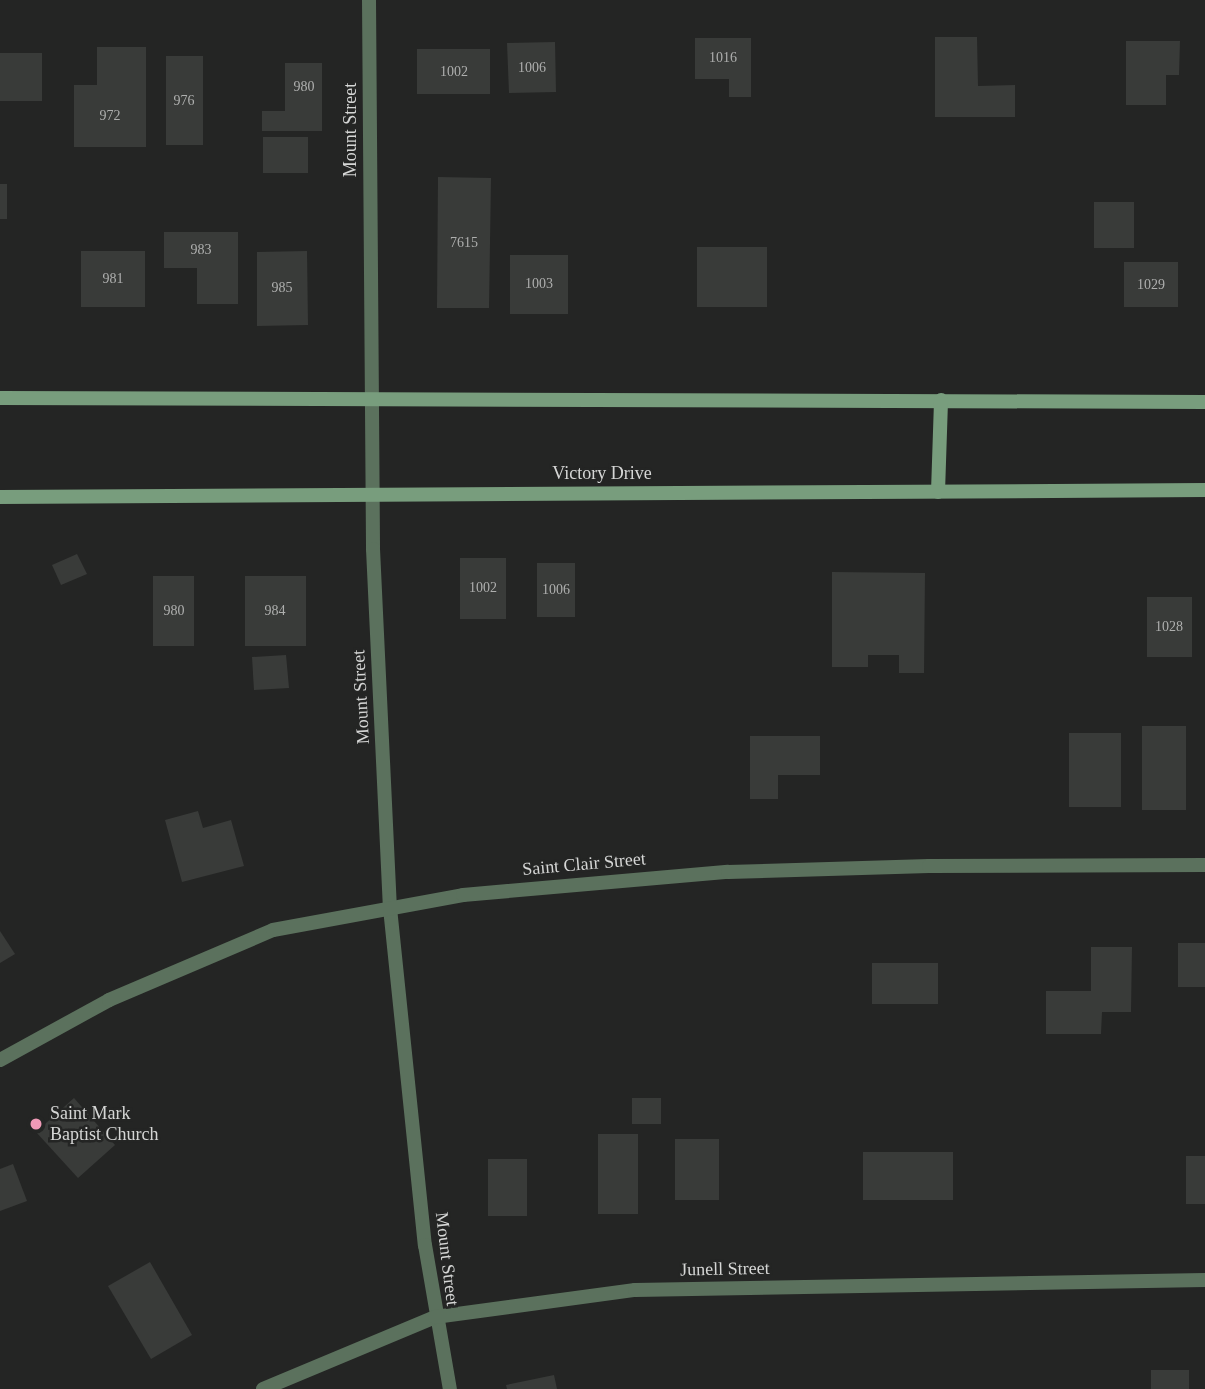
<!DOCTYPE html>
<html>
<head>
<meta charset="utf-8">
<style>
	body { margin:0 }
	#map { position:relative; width:1205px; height:1389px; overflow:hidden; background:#242524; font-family:"Times New Roman",serif }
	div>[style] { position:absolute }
	.building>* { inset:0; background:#393b39 }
	.minor>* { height:14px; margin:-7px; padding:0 7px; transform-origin:7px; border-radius:7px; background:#5b715d }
	.secondary>* { height:14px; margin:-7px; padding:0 7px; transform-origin:7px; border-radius:7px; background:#789d7d }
	.dots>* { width:19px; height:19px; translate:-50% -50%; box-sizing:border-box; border:4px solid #242524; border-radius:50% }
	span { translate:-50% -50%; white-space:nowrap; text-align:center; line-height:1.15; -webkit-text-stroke:5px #242524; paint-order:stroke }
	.number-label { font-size:14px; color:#aeafae }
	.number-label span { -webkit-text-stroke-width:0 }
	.street-label { font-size:18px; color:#d5d6d5 }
	.poi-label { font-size:18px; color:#d5d6d5 }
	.left { translate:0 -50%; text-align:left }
</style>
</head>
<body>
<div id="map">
	<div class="building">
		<i style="clip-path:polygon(935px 37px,977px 37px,978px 86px,1015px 85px,1015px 117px,935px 117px)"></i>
		<i style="clip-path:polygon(695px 38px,751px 38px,751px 97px,729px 97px,729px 79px,695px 79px)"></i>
		<i style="clip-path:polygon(1126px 41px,1180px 41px,1179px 75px,1166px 75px,1166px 105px,1126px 105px)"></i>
		<i style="clip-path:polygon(555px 42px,556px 92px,509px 93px,507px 43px)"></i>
		<i style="clip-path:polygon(97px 47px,146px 47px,146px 147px,74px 147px,74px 85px,97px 85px)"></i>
		<i style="clip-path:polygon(417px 49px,490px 49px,490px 94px,417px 94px)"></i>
		<i style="clip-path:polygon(0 53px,42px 53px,42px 101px,0 101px)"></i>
		<i style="clip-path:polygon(166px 56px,203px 56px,203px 145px,166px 145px)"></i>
		<i style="clip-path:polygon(285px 63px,322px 63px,322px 131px,262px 131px,262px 111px,285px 111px)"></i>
		<i style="clip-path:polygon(263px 137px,308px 137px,308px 173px,263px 173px)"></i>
		<i style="clip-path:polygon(438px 177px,491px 178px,489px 308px,437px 308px)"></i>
		<i style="clip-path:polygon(0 184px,7px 184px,7px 219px,0 219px)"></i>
		<i style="clip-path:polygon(1094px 202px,1134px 202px,1134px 248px,1094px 248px)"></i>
		<i style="clip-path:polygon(164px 232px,238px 232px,238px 304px,197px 304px,197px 268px,164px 268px)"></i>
		<i style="clip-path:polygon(697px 247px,767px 247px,767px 307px,697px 307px)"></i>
		<i style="clip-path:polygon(81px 251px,145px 251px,145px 307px,81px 307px)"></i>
		<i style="clip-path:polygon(307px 251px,308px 325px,257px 326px,257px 252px)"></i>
		<i style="clip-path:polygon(510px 255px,568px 255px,568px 314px,510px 314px)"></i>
		<i style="clip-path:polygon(1124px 262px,1178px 262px,1178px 307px,1124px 307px)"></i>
		<i style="clip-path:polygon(77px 554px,87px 574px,61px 585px,52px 565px)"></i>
		<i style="clip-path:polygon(460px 558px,506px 558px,506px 619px,460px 619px)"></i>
		<i style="clip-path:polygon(537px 563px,575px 563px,575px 617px,537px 617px)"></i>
		<i style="clip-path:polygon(832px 572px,925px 573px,924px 673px,899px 673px,899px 655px,868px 655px,868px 667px,832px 667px)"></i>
		<i style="clip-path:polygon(153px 576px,194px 576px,194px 646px,153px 646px)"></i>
		<i style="clip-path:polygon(245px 576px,306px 576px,306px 646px,245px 646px)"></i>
		<i style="clip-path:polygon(1147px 597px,1192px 597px,1192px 657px,1147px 657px)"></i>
		<i style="clip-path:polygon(286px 655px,289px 688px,254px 690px,252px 657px)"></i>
		<i style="clip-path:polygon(1142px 726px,1186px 726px,1186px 810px,1142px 810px)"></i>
		<i style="clip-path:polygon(1069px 733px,1121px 733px,1121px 807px,1069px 807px)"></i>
		<i style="clip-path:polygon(750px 736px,820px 736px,820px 775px,778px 775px,778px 799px,750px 799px)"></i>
		<i style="clip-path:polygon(198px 811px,203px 828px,231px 820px,244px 866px,182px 882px,165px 820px)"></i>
		<i style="clip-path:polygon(0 931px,15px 954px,0 963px)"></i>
		<i style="clip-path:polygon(1178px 943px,1205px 943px,1205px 987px,1178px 987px)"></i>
		<i style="clip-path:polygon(1091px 947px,1132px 947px,1131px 1012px,1102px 1012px,1101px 1034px,1046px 1034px,1046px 991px,1091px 991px)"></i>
		<i style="clip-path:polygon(872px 963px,938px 963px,938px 1004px,872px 1004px)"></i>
		<i style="clip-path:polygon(74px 1098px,115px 1145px,78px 1178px,36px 1132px)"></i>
		<i style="clip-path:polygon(632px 1098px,661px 1098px,661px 1124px,632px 1124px)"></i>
		<i style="clip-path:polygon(598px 1134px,638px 1134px,638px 1214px,598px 1214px)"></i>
		<i style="clip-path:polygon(675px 1139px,719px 1139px,719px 1200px,675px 1200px)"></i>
		<i style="clip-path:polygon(863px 1152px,953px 1152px,953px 1200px,863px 1200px)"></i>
		<i style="clip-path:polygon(1186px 1156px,1205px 1156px,1205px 1204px,1186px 1204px)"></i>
		<i style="clip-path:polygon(488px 1159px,527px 1159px,527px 1216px,488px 1216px)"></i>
		<i style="clip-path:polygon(13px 1164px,27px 1201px,0 1211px,0 1169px)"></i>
		<i style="clip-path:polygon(150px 1262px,192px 1335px,151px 1359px,108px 1286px)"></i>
		<i style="clip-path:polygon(1151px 1370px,1189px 1370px,1189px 1389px,1151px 1389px)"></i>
		<i style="clip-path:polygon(554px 1375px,557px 1389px,507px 1389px,506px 1385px)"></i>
	</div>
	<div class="minor">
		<i style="left:369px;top:0;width:549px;rotate:89.58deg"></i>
		<i style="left:373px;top:549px;width:359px;rotate:87.3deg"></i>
		<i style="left:390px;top:908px;width:339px;rotate:84.1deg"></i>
		<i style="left:425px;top:1245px;width:146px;rotate:80.2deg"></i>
		<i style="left:0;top:1060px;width:124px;rotate:-28.8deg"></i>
		<i style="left:109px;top:1000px;width:178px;rotate:-23.1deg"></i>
		<i style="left:273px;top:930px;width:193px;rotate:-10.4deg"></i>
		<i style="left:463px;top:895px;width:266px;rotate:-5deg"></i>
		<i style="left:728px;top:872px;width:201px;rotate:-1.7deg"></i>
		<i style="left:929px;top:866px;width:276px;rotate:-0.2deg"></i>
		<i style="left:263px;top:1389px;width:186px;rotate:-22.7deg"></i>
		<i style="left:435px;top:1317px;width:202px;rotate:-7.7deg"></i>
		<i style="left:635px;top:1290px;width:570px;rotate:-1.01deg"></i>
	</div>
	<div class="secondary">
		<i style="left:0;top:398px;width:1205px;rotate:0.19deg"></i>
		<i style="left:938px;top:492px;width:92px;rotate:-88.1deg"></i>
		<i style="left:0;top:497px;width:1205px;rotate:-0.33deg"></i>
	</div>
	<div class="dots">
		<i style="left:36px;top:1124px;background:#f09ab7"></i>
	</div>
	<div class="number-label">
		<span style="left:723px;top:58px">1016</span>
		<span style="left:532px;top:68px">1006</span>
		<span style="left:454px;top:72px">1002</span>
		<span style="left:304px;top:87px">980</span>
		<span style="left:184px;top:101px">976</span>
		<span style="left:110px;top:116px">972</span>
		<span style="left:464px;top:243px">7615</span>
		<span style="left:201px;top:250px">983</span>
		<span style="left:113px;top:279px">981</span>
		<span style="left:539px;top:284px">1003</span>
		<span style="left:1151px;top:285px">1029</span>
		<span style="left:282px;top:288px">985</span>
		<span style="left:483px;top:588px">1002</span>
		<span style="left:556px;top:590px">1006</span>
		<span style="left:174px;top:611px">980</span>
		<span style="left:275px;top:611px">984</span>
		<span style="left:1169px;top:627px">1028</span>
	</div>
	<div class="street-label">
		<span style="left:350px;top:130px;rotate:-90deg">Mount Street</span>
		<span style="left:602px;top:473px">Victory Drive</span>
		<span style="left:361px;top:697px;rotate:-93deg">Mount Street</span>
		<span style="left:584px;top:864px;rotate:-5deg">Saint Clair Street</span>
		<span style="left:447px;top:1259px;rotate:83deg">Mount Street</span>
		<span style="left:725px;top:1269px;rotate:-1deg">Junell Street</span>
	</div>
	<div class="poi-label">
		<span class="left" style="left:50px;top:1124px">Saint Mark<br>Baptist Church</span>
	</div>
</div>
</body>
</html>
